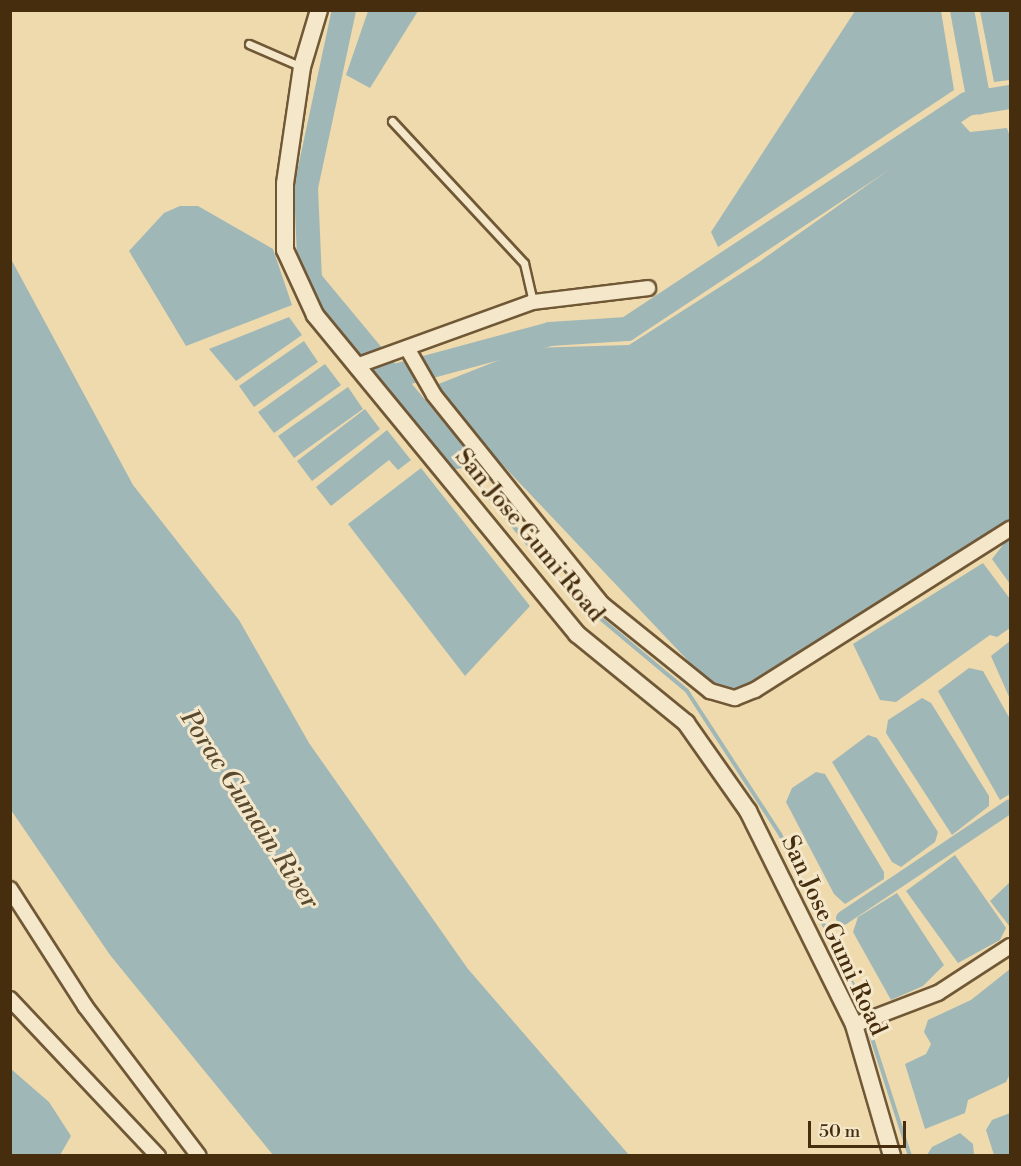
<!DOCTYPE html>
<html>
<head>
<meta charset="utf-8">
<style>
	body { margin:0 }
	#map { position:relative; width:1021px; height:1166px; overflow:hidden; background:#eedaad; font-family:"Libre Bodoni",serif }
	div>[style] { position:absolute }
	.water>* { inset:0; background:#a0b7b7 }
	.stream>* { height:4px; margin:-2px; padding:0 2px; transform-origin:2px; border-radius:2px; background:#a0b7b7 }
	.canal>* { height:14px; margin:-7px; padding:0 7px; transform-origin:7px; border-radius:7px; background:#a0b7b7 }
	.river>* { height:24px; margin:-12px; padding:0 12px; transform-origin:12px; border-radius:12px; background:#a0b7b7 }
	.roads { filter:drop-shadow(2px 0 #705836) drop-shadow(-2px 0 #705836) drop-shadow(0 2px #705836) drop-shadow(0 -2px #705836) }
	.service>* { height:7px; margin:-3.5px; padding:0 3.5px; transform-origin:3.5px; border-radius:3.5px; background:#f4e7ca }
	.minor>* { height:14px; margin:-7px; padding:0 7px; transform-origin:7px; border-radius:7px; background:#f4e7ca }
	.tertiary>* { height:16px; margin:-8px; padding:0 8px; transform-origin:8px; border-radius:8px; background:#f4e7ca }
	span { translate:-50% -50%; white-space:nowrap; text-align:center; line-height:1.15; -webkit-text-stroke:6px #f4e7ca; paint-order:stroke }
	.street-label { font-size:24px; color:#462d0e }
	.water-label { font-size:26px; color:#584930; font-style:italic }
	.frame { position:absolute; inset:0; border:12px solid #462d0e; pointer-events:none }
	.scale { position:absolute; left:808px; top:1121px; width:98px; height:27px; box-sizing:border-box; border:3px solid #462d0e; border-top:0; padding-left:8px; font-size:18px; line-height:21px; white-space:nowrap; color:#462d0e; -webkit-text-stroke:4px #f4e7ca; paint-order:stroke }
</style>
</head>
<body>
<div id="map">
	<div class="water">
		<i style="clip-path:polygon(368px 11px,418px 11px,370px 88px,346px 75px)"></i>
		<i style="clip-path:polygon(855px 11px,941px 11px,954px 90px,718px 247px,711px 232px)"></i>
		<i style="clip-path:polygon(980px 11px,1010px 11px,1010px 80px,994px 82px)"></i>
		<i style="clip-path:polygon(959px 120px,970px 132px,1007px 128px,1010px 137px,1010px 520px,751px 685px,735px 691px,711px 685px,443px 402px,436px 385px,530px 348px,629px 345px,759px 262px)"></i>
		<i style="clip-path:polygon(180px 206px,198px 206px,273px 249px,292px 305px,186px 346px,129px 251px,164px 213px)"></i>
		<i style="clip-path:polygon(11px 259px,133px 485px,239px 620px,309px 743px,468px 969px,629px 1155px,273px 1155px,110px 955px,11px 810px)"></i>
		<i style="clip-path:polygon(289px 317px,302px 335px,236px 381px,209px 349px)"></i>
		<i style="clip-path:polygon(304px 341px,318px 362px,254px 407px,239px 386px)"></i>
		<i style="clip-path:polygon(325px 364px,341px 385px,274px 433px,258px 412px)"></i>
		<i style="clip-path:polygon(348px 387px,363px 409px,294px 458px,278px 436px)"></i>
		<i style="clip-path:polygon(365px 409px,380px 429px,312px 481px,297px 461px)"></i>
		<i style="clip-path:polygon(387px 430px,411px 460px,398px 470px,389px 460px,331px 506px,316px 487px)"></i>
		<i style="clip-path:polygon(421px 468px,530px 606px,465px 676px,348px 524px)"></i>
		<i style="clip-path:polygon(1010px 536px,1010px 584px,992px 559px)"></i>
		<i style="clip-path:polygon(983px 563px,1010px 599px,1010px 628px,997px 637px,990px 635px,896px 702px,880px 700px,853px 644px)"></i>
		<i style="clip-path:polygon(1010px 641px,1010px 699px,991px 656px)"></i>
		<i style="clip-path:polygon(969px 668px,983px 671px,1010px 719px,1010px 794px,1000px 800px,938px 691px)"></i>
		<i style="clip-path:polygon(922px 698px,931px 703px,989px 796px,989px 806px,952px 835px,886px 733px,888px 720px)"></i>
		<i style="clip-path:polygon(868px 735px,877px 738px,938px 832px,935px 842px,901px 867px,892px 862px,832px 762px)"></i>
		<i style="clip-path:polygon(816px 772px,825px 774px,884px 872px,884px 879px,845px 904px,834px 894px,786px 802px,792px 788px)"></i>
		<i style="clip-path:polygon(955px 855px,1006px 928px,1000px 940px,958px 963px,906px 891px)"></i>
		<i style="clip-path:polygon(1010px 882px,1010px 927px,990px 901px)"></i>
		<i style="clip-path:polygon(897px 893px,944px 965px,923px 986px,891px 1000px,853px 932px,858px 917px)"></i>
		<i style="clip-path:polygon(1010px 969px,1010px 1074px,1006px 1082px,968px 1100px,965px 1113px,925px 1129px,905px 1064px,926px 1054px,931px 1044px,924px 1032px,928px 1020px,971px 1000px)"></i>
		<i style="clip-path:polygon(11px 1069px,49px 1102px,71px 1136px,60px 1155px,11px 1155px)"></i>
		<i style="clip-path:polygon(1010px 1113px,1010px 1155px,994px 1155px,986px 1130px,992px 1120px)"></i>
		<i style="clip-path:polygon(960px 1133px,973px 1144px,974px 1155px,927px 1155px,932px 1147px)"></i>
	</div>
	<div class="stream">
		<i style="left:457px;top:457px;width:169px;rotate:50.8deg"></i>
		<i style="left:564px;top:588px;width:160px;rotate:39.9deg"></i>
		<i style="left:687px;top:691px;width:171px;rotate:57deg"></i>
		<i style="left:780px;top:834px;width:179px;rotate:64.2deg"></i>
		<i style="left:858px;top:995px;width:169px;rotate:72.1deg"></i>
	</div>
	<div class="canal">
		<i style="left:843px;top:918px;width:201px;rotate:-33.8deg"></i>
	</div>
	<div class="river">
		<i style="left:344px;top:10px;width:182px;rotate:102.1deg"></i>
		<i style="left:306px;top:188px;width:92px;rotate:87.5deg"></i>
		<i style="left:310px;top:280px;width:230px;rotate:50.3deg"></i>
		<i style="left:962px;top:10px;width:94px;rotate:79.5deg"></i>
		<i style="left:391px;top:377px;width:165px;rotate:-15.1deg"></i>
		<i style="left:550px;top:334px;width:77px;rotate:-3.7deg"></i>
		<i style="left:627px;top:329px;width:408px;rotate:-33.5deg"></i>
		<i style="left:967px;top:104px;width:44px;rotate:-9.2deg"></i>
	</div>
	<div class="roads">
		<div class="service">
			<i style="left:249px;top:44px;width:58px;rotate:23.5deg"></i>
			<i style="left:392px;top:121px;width:194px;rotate:47.1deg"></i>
			<i style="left:524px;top:263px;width:40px;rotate:77deg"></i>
		</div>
		<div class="minor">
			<i style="left:407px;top:348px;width:54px;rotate:60.1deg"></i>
			<i style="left:434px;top:395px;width:268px;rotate:51.2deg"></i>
			<i style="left:602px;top:604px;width:139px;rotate:38.9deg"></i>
			<i style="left:710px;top:691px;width:26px;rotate:16deg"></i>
			<i style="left:735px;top:698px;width:22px;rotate:-22deg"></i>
			<i style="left:755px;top:690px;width:302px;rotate:-32.3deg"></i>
			<i style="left:356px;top:366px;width:188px;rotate:-19.9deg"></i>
			<i style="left:533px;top:302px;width:116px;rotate:-6.9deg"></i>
			<i style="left:10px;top:889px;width:139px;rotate:57.3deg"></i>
			<i style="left:85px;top:1006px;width:188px;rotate:52.8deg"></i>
			<i style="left:10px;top:999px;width:216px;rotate:46.7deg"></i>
			<i style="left:854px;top:1025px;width:90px;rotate:-20.9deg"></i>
			<i style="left:938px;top:993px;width:86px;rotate:-33.1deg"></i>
		</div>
		<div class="tertiary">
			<i style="left:319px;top:10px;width:59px;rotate:106.6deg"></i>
			<i style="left:302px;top:67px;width:118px;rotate:98.3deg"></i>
			<i style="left:285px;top:184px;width:66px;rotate:90deg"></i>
			<i style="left:285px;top:250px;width:72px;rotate:65.2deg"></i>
			<i style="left:315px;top:315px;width:413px;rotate:50.6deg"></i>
			<i style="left:577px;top:634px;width:141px;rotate:39.2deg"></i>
			<i style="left:686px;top:723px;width:108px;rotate:54.8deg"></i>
			<i style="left:748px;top:811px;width:239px;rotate:63.6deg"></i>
			<i style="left:854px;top:1025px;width:136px;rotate:73.8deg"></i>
		</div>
	</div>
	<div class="street-label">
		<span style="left:529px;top:536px;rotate:50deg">San Jose Gumi Road</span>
		<span style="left:833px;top:936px;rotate:65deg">San Jose Gumi Road</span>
	</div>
	<div class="water-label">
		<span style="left:249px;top:810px;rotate:57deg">Porac Gumain River</span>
	</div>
	<div class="frame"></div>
	<div class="scale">50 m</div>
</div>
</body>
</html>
